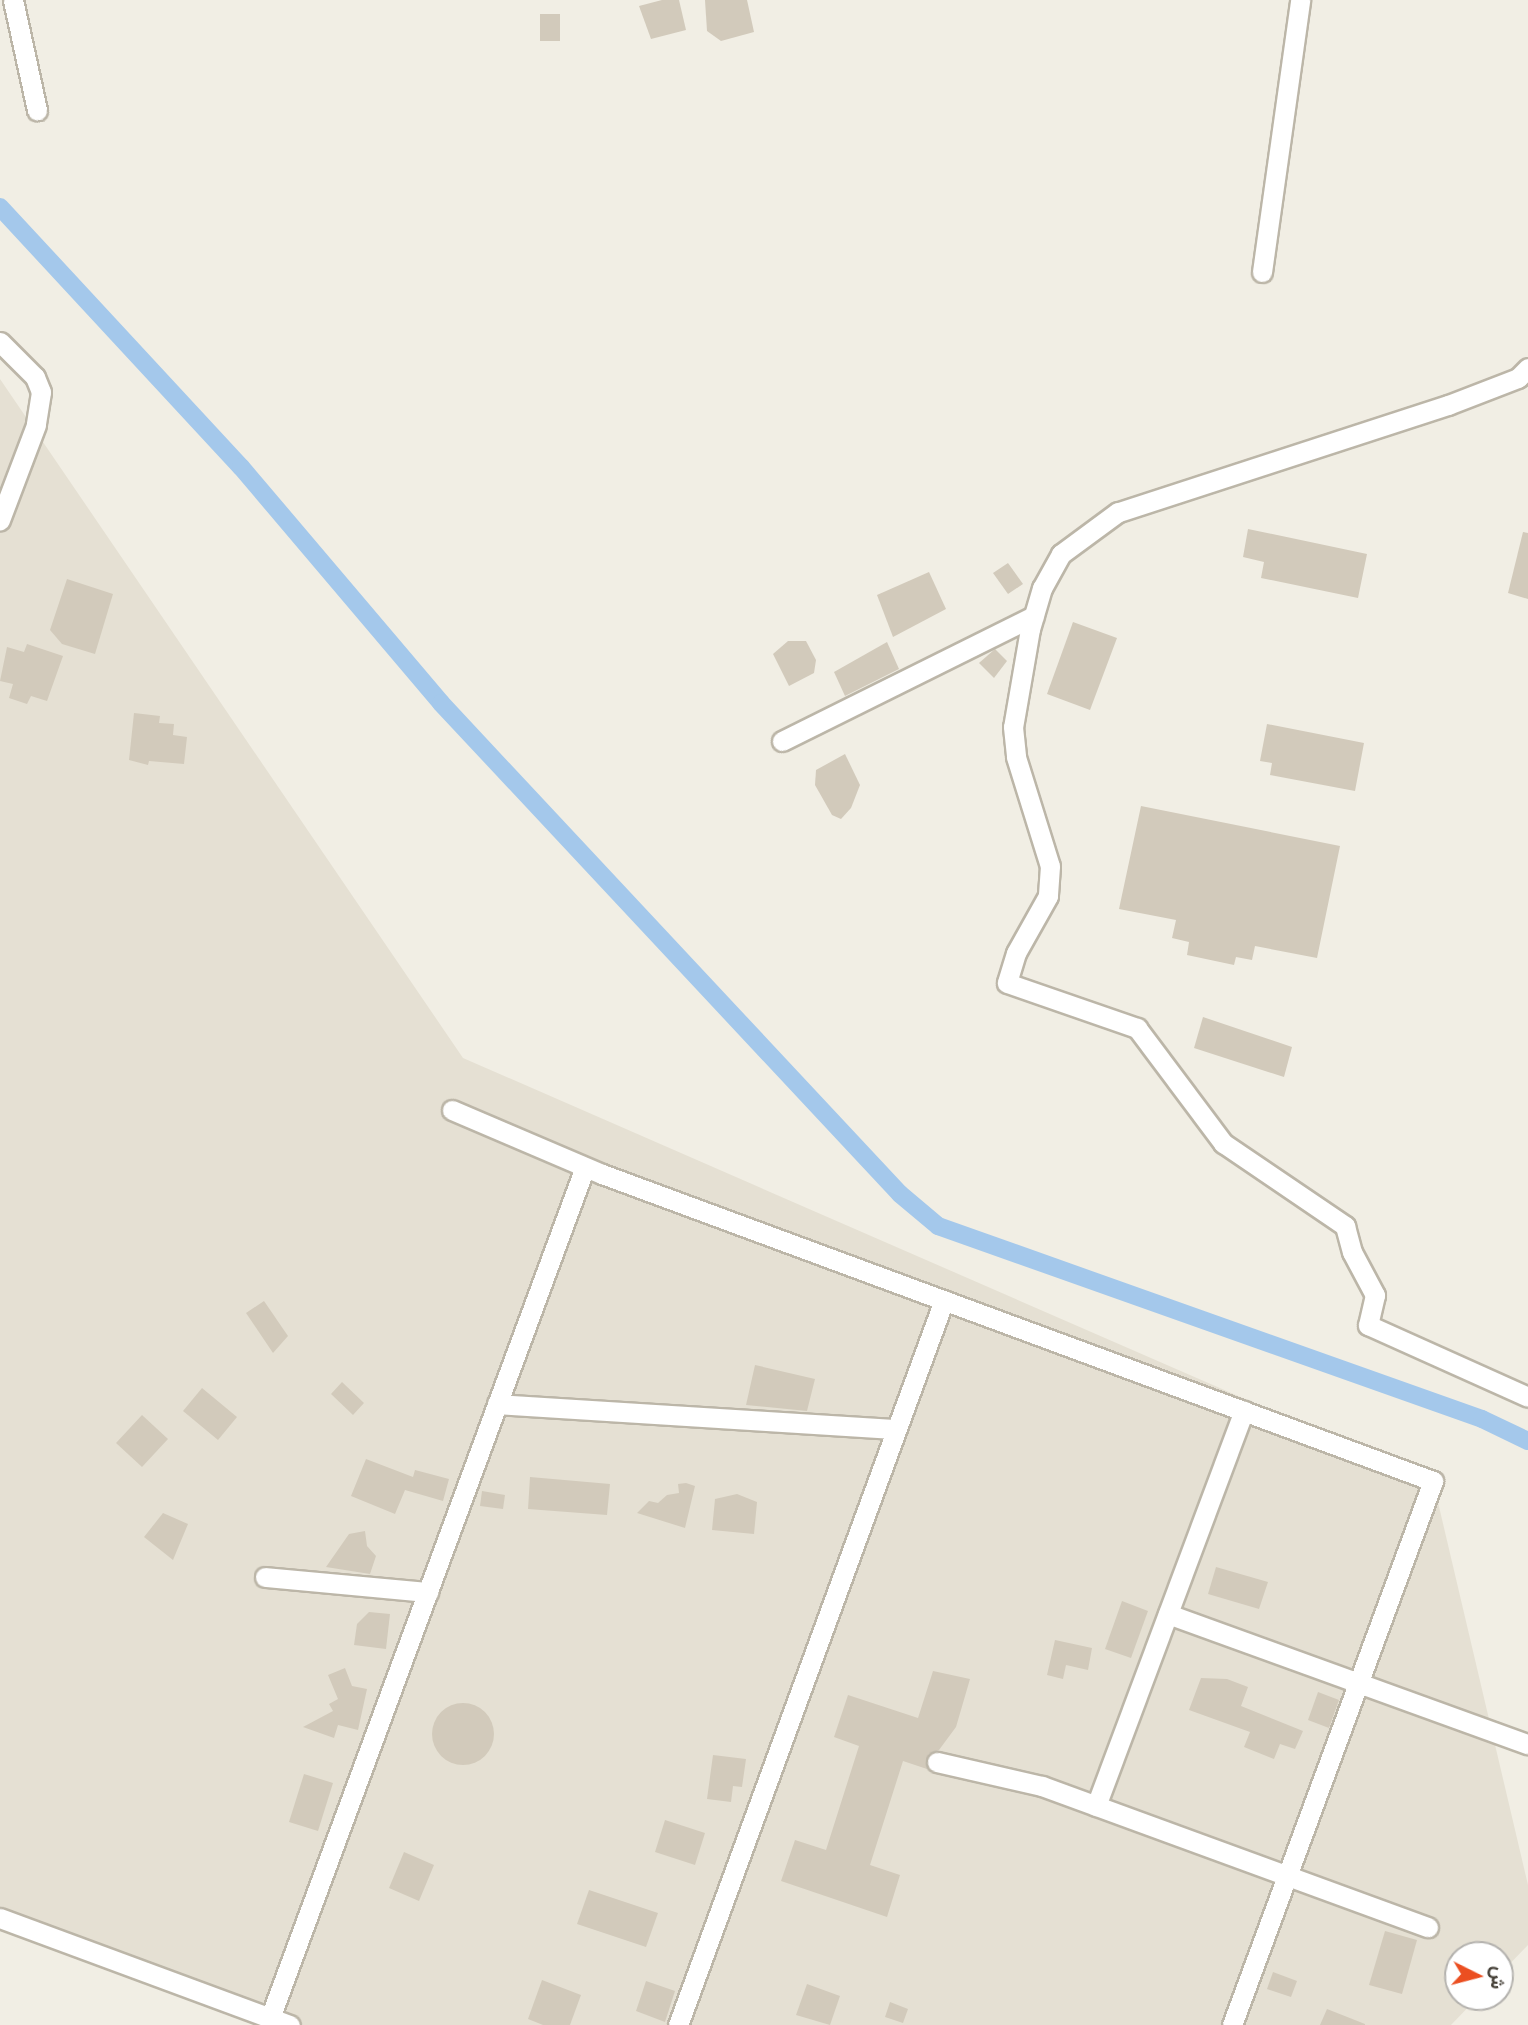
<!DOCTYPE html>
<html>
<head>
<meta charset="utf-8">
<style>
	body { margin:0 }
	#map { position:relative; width:1528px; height:2025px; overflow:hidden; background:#f1eee4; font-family:Roboto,Vazirmatn,sans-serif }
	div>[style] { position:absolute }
	.residential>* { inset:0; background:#e5e0d3 }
	.canal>* { height:18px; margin:-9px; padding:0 9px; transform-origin:9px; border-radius:9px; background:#a4c8eb }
	.building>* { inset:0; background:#d2cabb }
	.round { border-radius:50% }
	.roads { filter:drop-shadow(2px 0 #bcb6a8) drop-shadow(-2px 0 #bcb6a8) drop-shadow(0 2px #bcb6a8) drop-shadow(0 -2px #bcb6a8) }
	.street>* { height:19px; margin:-9.5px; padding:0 9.5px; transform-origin:9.5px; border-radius:9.5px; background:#fff }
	span { translate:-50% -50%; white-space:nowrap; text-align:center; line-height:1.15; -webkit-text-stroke:6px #fff; paint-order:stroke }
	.north { position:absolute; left:1444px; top:1941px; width:70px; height:70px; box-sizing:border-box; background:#fff; border:2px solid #b4b2ae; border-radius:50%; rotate:96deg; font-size:19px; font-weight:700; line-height:28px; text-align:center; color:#433e35 }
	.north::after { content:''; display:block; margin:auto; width:24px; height:32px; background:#eb4f21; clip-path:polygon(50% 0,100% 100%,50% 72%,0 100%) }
</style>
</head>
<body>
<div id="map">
	<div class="residential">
		<i style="clip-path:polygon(0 379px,463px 1058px,1433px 1481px,1528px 1885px,1528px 1945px,1500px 1974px,1500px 1955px,1458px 1955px,1458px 1997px,1478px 1997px,1451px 2025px,290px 2025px,0 1918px)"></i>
	</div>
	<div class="canal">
		<i style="left:0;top:207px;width:355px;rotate:47.2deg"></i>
		<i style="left:241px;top:467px;width:309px;rotate:49.7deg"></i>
		<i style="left:441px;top:703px;width:672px;rotate:46.93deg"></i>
		<i style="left:900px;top:1194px;width:50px;rotate:40.1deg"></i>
		<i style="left:938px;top:1226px;width:577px;rotate:19.53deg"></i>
		<i style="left:1482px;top:1419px;width:51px;rotate:25.6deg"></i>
	</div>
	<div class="building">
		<i style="clip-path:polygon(662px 0,679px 0,686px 30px,651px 39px,639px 6px)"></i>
		<i style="clip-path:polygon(705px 0,747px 0,754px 32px,721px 41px,707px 31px)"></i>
		<i style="clip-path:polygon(540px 14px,560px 14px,560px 41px,540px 41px)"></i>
		<i style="clip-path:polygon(1248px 529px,1367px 554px,1358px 598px,1261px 578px,1264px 562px,1243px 557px)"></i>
		<i style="clip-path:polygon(1523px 532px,1528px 533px,1528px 599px,1508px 593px)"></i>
		<i style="clip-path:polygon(1008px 563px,1023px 584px,1008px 594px,993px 573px)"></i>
		<i style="clip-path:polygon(929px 572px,946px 609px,893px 637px,877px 595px)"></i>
		<i style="clip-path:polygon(67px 579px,113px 594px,95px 654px,62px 644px,50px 630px)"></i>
		<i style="clip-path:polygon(1073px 622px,1117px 638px,1090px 710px,1047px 694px)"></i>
		<i style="clip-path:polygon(788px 641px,806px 641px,816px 660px,814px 673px,789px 686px,773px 654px)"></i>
		<i style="clip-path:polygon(887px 642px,899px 669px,845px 696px,834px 672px)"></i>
		<i style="clip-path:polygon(27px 644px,63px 656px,47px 701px,31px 696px,27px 704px,9px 698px,13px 684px,0 681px,7px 647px,24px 652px)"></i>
		<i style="clip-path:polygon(995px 649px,1007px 661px,994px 678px,979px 663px)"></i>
		<i style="clip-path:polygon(134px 713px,160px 716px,159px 723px,174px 724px,173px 735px,187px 737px,184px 764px,149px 761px,148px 765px,129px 760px)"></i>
		<i style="clip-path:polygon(1267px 724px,1364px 743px,1355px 791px,1270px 775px,1272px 763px,1260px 761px)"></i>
		<i style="clip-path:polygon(845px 754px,860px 785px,851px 808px,841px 819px,832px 815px,815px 785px,816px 770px)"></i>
		<i style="clip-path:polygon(1141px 806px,1340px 846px,1317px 958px,1255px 946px,1252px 960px,1236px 957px,1234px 965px,1187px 955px,1189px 942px,1172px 938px,1176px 920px,1119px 909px)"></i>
		<i style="clip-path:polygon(1203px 1017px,1292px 1047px,1284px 1077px,1194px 1048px)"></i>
		<i style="clip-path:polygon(264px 1301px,288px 1336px,273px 1353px,246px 1313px)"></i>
		<i style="clip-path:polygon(755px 1365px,815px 1379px,807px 1411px,746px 1405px)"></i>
		<i style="clip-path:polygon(342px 1382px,364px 1403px,353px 1415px,331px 1394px)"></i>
		<i style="clip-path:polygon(202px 1388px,237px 1417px,218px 1440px,183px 1411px)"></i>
		<i style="clip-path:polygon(142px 1415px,168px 1439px,142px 1467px,116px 1443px)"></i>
		<i style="clip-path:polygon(366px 1459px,413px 1477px,415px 1470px,449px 1479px,443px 1501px,405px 1490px,395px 1514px,351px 1496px)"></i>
		<i style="clip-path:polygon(530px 1477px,610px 1484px,607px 1515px,528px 1509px)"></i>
		<i style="clip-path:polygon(686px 1483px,695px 1486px,685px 1528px,637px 1513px,649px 1501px,658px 1503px,667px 1495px,679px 1493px,678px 1484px)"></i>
		<i style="clip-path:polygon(482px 1491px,505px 1495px,503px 1509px,480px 1506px)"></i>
		<i style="clip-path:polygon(737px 1494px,757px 1502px,754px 1534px,712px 1530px,715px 1499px)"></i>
		<i style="clip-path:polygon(163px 1513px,188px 1524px,173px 1560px,144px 1537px)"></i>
		<i style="clip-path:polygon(365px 1531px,367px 1546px,376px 1556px,370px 1574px,326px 1567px,349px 1534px)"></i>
		<i style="clip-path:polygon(1216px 1567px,1268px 1582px,1259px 1609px,1208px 1594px)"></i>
		<i style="clip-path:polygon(1122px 1601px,1148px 1611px,1131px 1658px,1105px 1649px)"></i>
		<i style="clip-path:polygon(369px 1612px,390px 1614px,386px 1649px,354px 1645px,357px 1624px)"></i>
		<i style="clip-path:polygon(1055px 1640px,1092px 1648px,1088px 1670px,1066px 1665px,1063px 1679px,1047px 1675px)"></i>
		<i style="clip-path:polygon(345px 1668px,352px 1686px,367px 1689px,358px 1730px,338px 1725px,334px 1738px,303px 1727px,333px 1711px,329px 1704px,338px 1699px,328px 1675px)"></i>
		<i style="clip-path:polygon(933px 1671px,970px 1679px,956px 1727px,939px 1750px,928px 1754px,927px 1769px,903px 1761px,870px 1865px,900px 1875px,887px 1917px,781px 1881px,795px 1840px,826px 1850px,859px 1746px,834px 1737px,848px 1695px,918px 1718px)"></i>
		<i style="clip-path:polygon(1201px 1678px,1227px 1679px,1248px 1687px,1241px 1706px,1303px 1731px,1295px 1749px,1280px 1744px,1274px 1759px,1244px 1747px,1250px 1732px,1189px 1710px)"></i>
		<i style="clip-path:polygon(1318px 1692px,1339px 1700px,1329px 1728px,1308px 1720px)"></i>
		<i class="round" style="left:432px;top:1703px;width:62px;height:62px"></i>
		<i style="clip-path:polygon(713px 1755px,746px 1759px,742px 1787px,733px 1786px,731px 1802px,707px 1799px)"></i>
		<i style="clip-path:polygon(304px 1774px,333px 1783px,318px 1831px,289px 1822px)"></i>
		<i style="clip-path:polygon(665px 1820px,705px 1833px,695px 1865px,655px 1852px)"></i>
		<i style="clip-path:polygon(404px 1852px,434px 1865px,419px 1901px,389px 1888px)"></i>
		<i style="clip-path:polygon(589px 1890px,658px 1913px,646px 1947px,577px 1924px)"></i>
		<i style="clip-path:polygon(1385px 1931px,1417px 1940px,1402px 1994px,1369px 1985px)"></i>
		<i style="clip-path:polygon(1273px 1972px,1297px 1981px,1291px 1997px,1267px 1989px)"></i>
		<i style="clip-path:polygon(542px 1980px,581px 1995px,570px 2025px,543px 2025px,528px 2019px)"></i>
		<i style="clip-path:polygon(646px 1981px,675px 1991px,665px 2022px,636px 2011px)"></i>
		<i style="clip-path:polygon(807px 1984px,840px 1996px,830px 2025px,796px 2015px)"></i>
		<i style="clip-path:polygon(890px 2002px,908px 2009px,903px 2023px,885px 2017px)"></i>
		<i style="clip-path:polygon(1327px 2009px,1365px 2024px,1365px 2025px,1320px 2025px)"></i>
	</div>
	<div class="roads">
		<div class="street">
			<i style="left:13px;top:0;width:113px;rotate:77.7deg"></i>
			<i style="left:1262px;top:272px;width:275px;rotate:-82deg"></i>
			<i style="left:0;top:342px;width:49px;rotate:45deg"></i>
			<i style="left:35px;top:377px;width:16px;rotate:68deg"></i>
			<i style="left:41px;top:392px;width:33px;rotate:99deg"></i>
			<i style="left:36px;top:425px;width:102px;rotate:110.8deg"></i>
			<i style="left:1528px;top:368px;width:14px;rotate:135deg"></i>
			<i style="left:1518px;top:378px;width:75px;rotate:158.9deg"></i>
			<i style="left:1448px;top:405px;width:347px;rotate:162deg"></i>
			<i style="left:1118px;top:512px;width:71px;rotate:143.6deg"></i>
			<i style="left:1061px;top:554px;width:39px;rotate:119deg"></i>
			<i style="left:1042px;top:588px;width:43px;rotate:106.3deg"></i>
			<i style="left:1030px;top:629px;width:99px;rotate:99.8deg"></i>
			<i style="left:1013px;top:727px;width:30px;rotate:84deg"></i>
			<i style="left:1016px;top:757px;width:114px;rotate:72.7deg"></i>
			<i style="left:1050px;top:866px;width:30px;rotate:94deg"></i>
			<i style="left:1048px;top:896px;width:65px;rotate:119.3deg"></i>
			<i style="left:1016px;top:953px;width:31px;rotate:107deg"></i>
			<i style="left:1007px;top:983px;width:138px;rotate:19.1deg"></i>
			<i style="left:1137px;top:1028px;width:144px;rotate:53.2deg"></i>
			<i style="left:1223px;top:1143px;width:148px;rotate:34.2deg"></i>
			<i style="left:1345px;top:1226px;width:27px;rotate:75deg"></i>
			<i style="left:1352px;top:1252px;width:49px;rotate:61.9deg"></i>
			<i style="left:1375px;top:1295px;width:31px;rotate:103deg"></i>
			<i style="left:1368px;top:1325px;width:175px;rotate:24.2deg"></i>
			<i style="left:782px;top:741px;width:281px;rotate:-26.4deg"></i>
			<i style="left:452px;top:1110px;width:163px;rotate:23.1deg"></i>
			<i style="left:602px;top:1174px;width:886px;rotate:20.28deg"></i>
			<i style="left:1433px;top:1481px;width:580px;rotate:110.28deg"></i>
			<i style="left:497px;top:1404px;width:400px;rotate:3.6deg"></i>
			<i style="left:265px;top:1577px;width:164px;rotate:5.3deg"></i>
			<i style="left:1168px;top:1614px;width:383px;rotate:19.9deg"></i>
			<i style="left:937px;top:1762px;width:108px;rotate:12.9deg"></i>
			<i style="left:1042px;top:1786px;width:411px;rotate:20.1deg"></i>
			<i style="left:1096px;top:1806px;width:422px;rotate:-69.5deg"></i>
			<i style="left:0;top:1918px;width:309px;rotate:20.3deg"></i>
			<i style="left:270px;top:2018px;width:907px;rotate:-69.69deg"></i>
			<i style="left:678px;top:2025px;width:772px;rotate:-69.85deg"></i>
		</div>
	</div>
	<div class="north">ش</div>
</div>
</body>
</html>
